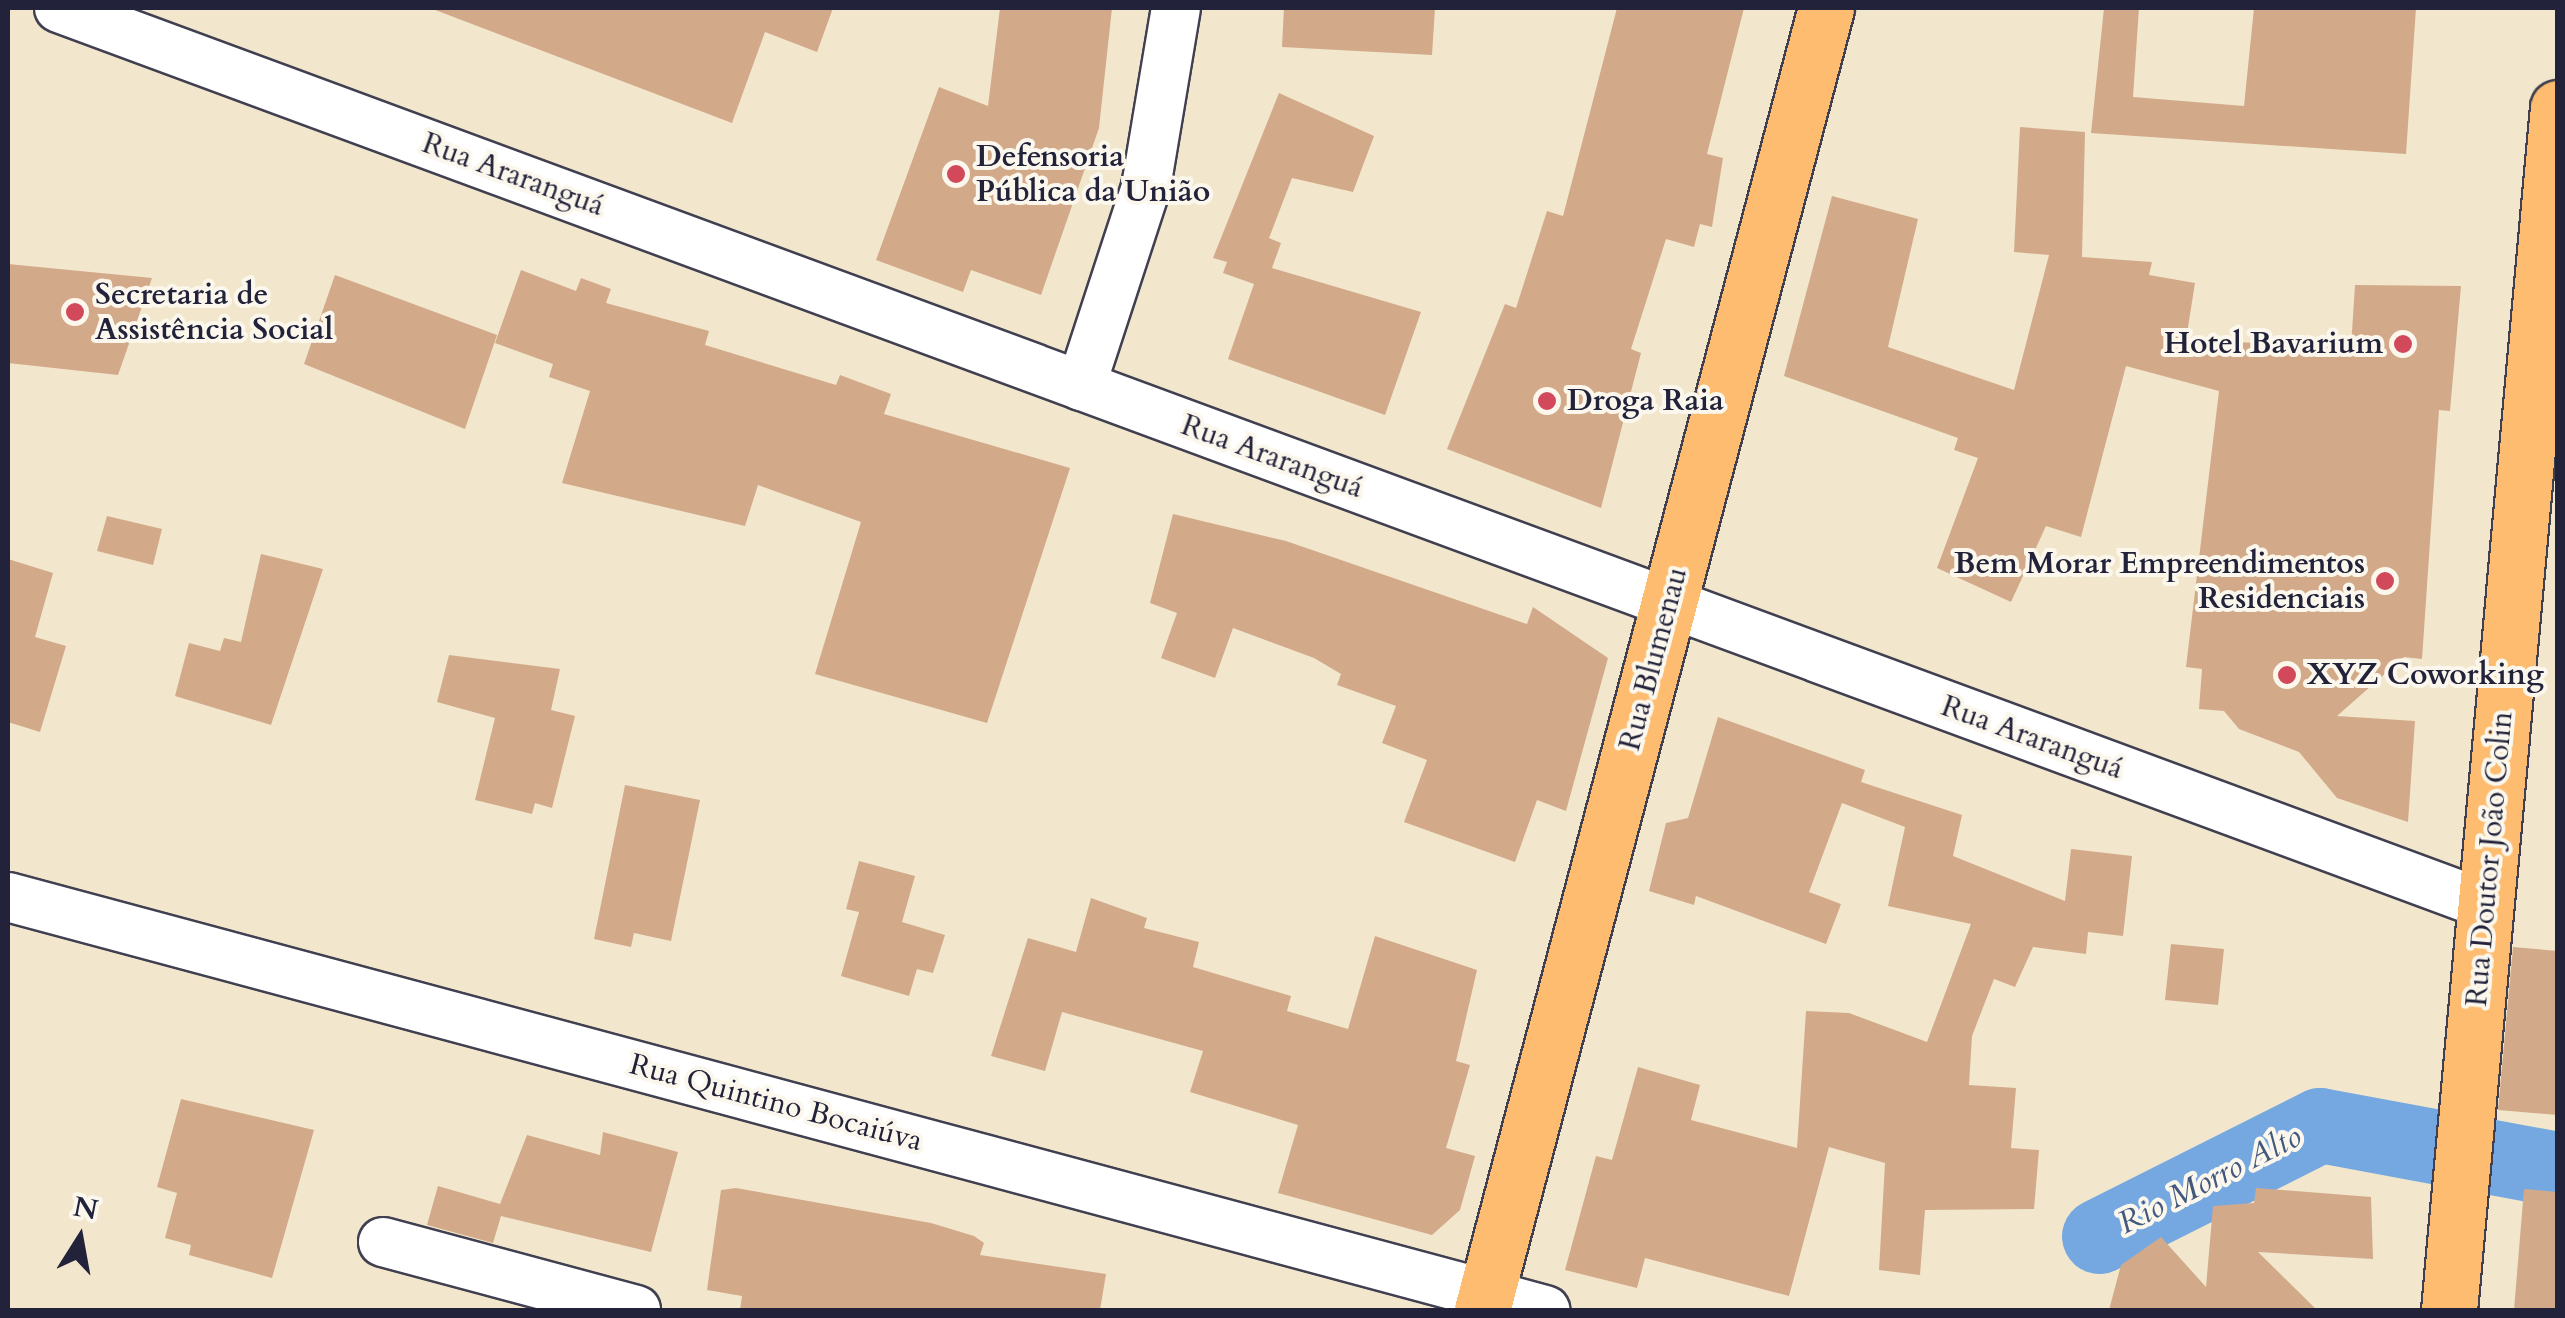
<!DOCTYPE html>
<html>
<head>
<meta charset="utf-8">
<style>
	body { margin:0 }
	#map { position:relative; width:2565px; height:1318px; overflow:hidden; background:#f2e7cd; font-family:Cardo,serif }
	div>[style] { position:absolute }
	.river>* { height:75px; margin:-37.5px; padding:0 37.5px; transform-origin:37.5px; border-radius:37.5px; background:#75a8e1 }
	.building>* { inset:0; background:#d2aa89 }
	.roads { filter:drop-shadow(2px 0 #414051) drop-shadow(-2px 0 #414051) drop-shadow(0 2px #414051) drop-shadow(0 -2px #414051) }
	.minor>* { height:48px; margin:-24px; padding:0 24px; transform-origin:24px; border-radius:24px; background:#fff }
	.major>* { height:55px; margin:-27.5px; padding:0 27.5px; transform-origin:27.5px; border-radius:27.5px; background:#fdbc6f }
	.dots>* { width:28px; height:28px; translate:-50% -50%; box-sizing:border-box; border:5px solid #fbf7ec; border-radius:50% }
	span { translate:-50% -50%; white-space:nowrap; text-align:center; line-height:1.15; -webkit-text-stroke:8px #fbf7ec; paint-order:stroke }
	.poi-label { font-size:30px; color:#22223b; font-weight:700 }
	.left { translate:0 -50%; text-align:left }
	.right { translate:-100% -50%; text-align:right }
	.street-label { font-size:30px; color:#22223b }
	.water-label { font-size:32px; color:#43587d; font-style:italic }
	.frame { position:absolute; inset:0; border:10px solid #22223b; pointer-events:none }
	.north { position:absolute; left:30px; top:1188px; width:100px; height:100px; -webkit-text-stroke:8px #fbf7ec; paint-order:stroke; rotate:11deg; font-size:28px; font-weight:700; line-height:40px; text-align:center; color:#22223b }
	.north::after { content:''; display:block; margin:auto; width:35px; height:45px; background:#22223b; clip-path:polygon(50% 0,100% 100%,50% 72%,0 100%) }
</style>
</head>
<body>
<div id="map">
	<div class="river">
		<i style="left:2099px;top:1236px;width:247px;rotate:-26.7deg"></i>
		<i style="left:2320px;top:1125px;width:242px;rotate:10.5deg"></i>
	</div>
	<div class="building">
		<i style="clip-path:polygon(430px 8px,833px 8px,817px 52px,765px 32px,732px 123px)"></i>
		<i style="clip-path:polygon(1000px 8px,1112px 8px,1099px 128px,1041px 295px,971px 270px,963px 292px,876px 260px,939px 87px,988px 106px)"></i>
		<i style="clip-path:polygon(1284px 8px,1435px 8px,1432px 55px,1282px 47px)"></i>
		<i style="clip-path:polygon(1617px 8px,1744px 8px,1707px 154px,1723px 158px,1712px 227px,1700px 224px,1694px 247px,1666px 239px,1631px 349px,1641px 353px,1601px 508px,1447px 449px,1505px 304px,1516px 308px,1547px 211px,1563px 216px)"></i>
		<i style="clip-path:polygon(2104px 8px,2139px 8px,2133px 97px,2244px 106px,2254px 8px,2416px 8px,2406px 154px,2091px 133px)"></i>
		<i style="clip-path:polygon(1279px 93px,1374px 136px,1353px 192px,1292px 178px,1269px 238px,1281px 243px,1272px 268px,1421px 312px,1385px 415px,1228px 359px,1254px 284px,1223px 273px,1227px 262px,1213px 258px)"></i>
		<i style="clip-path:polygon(2020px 127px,2085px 132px,2082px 257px,2152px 262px,2149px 275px,2195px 283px,2186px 340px,2351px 347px,2355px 285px,2461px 286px,2450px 411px,2439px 410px,2422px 659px,2404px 657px,2337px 716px,2415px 721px,2408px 822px,2337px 798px,2299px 752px,2239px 729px,2224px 711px,2199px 709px,2202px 669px,2186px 667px,2219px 391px,2126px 366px,2081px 537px,2046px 526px,2011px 602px,1937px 568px,1978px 458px,1954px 450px,1958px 438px,1784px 376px,1832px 196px,1918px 219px,1888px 347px,2014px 390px,2049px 255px,2014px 252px)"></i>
		<i style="clip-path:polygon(8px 264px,152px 278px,118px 375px,8px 363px)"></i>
		<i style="clip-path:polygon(521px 270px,576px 291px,581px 278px,611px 289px,606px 303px,709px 331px,705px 345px,836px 385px,840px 375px,891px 394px,884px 414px,1070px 468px,987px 723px,815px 674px,861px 522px,758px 485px,745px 526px,562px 483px,590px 391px,549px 377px,553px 364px,495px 343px)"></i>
		<i style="clip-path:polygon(335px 275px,497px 335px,465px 429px,304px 364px)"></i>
		<i style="clip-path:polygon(1173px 514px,1286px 541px,1527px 624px,1533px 607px,1608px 658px,1566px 811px,1537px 800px,1515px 862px,1404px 822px,1427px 760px,1382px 743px,1396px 706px,1337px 685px,1341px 674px,1314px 658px,1233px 628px,1215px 678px,1161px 658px,1177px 613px,1150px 603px)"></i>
		<i style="clip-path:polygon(107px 516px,162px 529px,153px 565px,97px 551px)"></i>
		<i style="clip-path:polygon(261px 554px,323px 569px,271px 725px,175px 696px,189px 643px,220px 651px,224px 638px,241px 642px)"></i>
		<i style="clip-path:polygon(8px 559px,53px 573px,35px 637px,66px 646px,40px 732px,8px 722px)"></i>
		<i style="clip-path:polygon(449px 655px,560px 669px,551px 710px,575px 716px,552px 808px,535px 803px,532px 814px,475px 800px,495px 718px,437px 702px)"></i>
		<i style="clip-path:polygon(1718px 717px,1865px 770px,1861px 782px,1962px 815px,1953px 856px,2065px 901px,2071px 849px,2132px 856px,2123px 936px,2088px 932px,2086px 954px,2033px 947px,2015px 987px,1994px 979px,1972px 1036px,1969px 1085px,2016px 1088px,2011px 1148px,2039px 1150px,2034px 1209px,1925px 1210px,1920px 1275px,1879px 1270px,1885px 1163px,1829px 1147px,1789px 1296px,1645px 1258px,1637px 1288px,1565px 1270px,1596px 1156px,1612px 1160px,1638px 1067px,1700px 1085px,1691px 1120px,1797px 1148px,1806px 1011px,1849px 1013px,1927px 1042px,1971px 924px,1888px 906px,1905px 827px,1842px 803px,1809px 892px,1841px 904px,1826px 944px,1696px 896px,1694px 905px,1649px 891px,1666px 823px,1688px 818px)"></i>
		<i style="clip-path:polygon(625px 785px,700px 800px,671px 941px,634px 933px,631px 947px,594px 939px)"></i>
		<i style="clip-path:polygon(859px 861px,915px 876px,902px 922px,945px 935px,933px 973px,917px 969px,909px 996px,841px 976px,859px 912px,846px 909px)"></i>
		<i style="clip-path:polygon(1091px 898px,1147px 918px,1144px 928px,1199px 942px,1193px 967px,1291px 996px,1287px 1011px,1348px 1029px,1375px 936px,1477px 970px,1456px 1061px,1470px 1065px,1446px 1148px,1475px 1156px,1460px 1210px,1432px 1235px,1278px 1193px,1298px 1125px,1190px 1092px,1203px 1051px,1062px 1012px,1045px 1071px,991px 1056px,1028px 938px,1076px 952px)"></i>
		<i style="clip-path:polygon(2171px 944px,2224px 949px,2218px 1005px,2165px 1000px)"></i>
		<i style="clip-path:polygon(2513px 947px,2558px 951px,2558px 1115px,2498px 1110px)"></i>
		<i style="clip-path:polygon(181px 1099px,314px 1130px,272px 1278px,189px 1255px,191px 1245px,165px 1238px,177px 1193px,157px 1187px)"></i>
		<i style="clip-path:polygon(603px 1132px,678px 1152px,651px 1252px,501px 1216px,493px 1243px,427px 1225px,438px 1186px,500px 1204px,527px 1135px,600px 1155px)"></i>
		<i style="clip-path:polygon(736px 1188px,931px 1223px,974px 1236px,984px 1243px,980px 1255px,1106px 1274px,1100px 1310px,740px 1310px,742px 1296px,707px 1290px,721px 1190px)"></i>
		<i style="clip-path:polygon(2256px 1188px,2371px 1197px,2373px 1259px,2258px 1252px,2317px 1310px,2109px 1310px,2121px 1265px,2161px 1237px,2206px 1287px,2213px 1206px,2254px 1203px)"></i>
		<i style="clip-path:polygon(2524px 1189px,2558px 1192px,2558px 1310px,2514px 1310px)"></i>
	</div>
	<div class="roads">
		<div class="minor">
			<i style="left:59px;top:8px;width:2587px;rotate:20.28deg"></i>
			<i style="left:1081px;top:386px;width:209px;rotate:-71.9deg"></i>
			<i style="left:1146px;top:187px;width:181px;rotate:-80.5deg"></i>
			<i style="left:8px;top:897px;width:1592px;rotate:15.04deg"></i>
			<i style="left:383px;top:1242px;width:262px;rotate:15deg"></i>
		</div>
		<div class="major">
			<i style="left:1482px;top:1310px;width:1347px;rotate:-75.2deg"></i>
			<i style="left:2449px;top:1310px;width:1207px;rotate:-84.82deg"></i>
		</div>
	</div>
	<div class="dots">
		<i style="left:956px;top:174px;background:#d1495b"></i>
		<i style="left:75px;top:312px;background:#d1495b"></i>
		<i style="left:2403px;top:344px;background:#d1495b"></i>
		<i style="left:1547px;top:401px;background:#d1495b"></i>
		<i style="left:2385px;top:581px;background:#d1495b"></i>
		<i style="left:2287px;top:675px;background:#d1495b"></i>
	</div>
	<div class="poi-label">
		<span class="left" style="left:976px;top:174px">Defensoria<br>Pública da União</span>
		<span class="left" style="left:95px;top:312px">Secretaria de<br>Assistência Social</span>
		<span class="right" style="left:2383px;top:344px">Hotel Bavarium</span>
		<span class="left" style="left:1567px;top:401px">Droga Raia</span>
		<span class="right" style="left:2365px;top:581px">Bem Morar Empreendimentos<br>Residenciais</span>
		<span class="left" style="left:2307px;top:675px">XYZ Coworking</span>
	</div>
	<div class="street-label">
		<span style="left:513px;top:175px;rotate:20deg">Rua Araranguá</span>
		<span style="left:1272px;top:457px;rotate:20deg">Rua Araranguá</span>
		<span style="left:1654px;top:659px;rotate:-75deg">Rua Blumenau</span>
		<span style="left:2032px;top:738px;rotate:20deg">Rua Araranguá</span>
		<span style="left:2490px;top:859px;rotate:-85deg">Rua Doutor João Colin</span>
		<span style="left:776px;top:1103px;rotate:15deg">Rua Quintino Bocaiúva</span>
	</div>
	<div class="water-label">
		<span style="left:2210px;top:1180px;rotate:-27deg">Rio Morro Alto</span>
	</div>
	<div class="frame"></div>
	<div class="north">N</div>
</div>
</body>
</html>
